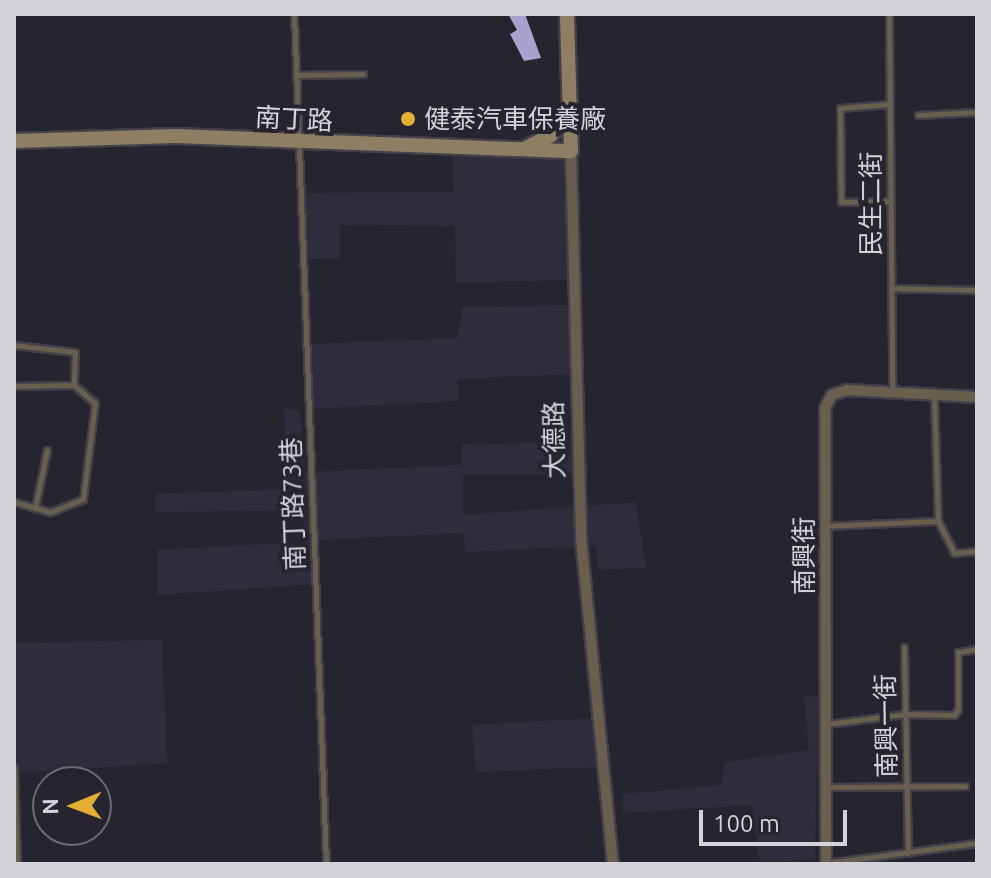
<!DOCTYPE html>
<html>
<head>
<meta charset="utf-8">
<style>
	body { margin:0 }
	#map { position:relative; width:991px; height:878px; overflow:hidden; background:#26252f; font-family:Ubuntu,"Noto Sans TC",sans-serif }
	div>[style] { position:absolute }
	.built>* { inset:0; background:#2f2c3c }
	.building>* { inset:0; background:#aaa2ce }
	.roads { filter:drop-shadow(2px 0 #42414a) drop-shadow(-2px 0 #42414a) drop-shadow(0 2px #42414a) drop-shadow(0 -2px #42414a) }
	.lane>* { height:5px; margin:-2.5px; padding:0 2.5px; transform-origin:2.5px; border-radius:2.5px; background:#685f4e }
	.street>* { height:10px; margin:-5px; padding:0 5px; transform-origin:5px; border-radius:5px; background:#685f4e }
	.secondary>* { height:14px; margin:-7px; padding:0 7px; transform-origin:7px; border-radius:7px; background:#8e7f64 }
	.dots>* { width:22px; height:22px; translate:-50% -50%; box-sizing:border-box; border:4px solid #26252f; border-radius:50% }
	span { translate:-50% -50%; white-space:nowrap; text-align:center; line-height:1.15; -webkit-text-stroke:8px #26252f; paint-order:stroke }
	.street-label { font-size:26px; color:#d4d3da }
	.poi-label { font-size:26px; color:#d4d3da }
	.left { translate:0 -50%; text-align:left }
	.frame { position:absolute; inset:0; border:16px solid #d4d3da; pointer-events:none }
	.north { position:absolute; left:32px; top:766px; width:80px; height:80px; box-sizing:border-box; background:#26252f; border:2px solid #6c6b73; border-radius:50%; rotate:269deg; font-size:22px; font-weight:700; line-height:32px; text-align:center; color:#d4d3da }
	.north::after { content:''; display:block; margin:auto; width:28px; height:36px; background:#e4ae35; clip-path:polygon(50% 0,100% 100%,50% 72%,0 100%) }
	.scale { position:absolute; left:699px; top:810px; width:148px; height:36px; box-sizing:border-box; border:4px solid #d4d3da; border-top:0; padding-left:10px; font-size:24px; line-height:28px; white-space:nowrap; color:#d4d3da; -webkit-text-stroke:6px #26252f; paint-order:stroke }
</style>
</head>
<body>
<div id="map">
	<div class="built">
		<i style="clip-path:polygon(452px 155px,567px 156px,572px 280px,456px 283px,455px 226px,340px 225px,340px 258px,302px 259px,300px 193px,453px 192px)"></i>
		<i style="clip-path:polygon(576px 305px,575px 374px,458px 379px,458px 401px,308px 409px,308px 344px,458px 338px,462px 307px)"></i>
		<i style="clip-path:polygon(284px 408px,300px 411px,304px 472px,461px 465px,462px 444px,576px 442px,577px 475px,463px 475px,463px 515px,636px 502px,646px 568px,598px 570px,596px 546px,465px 552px,464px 533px,317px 540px,319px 584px,157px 595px,157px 550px,304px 542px,304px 510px,155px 512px,156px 494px,286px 489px)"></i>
		<i style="clip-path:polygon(162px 640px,167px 763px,14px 773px,14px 643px)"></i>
		<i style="clip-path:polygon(818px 696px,815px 859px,760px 864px,752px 805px,623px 813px,622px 794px,722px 785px,725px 762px,809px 750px,804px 697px)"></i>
		<i style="clip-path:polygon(595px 718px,597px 767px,476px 772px,472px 725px)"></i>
	</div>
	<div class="building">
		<i style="clip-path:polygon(508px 14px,525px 14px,541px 58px,524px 61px,510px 34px,517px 30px)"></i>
	</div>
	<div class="roads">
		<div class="lane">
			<i style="left:294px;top:14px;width:851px;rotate:87.84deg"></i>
			<i style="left:889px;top:14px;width:378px;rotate:89.5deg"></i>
			<i style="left:297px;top:75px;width:66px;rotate:-0.9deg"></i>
			<i style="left:890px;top:104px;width:50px;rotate:175.4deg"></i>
			<i style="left:840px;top:108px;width:94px;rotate:89.4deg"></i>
			<i style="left:841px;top:202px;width:50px;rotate:-1.1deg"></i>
			<i style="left:918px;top:115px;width:59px;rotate:-2.9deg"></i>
			<i style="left:891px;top:288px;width:86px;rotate:1.3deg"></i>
			<i style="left:14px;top:345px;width:61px;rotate:6.5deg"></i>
			<i style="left:75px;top:352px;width:33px;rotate:92deg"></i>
			<i style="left:74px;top:385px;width:28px;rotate:41deg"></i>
			<i style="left:95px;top:403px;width:97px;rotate:97.1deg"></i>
			<i style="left:83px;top:499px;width:35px;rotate:158deg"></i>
			<i style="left:50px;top:512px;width:37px;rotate:-164deg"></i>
			<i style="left:14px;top:386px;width:60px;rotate:-1deg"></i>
			<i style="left:934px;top:395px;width:126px;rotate:88.2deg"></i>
			<i style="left:938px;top:521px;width:36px;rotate:63deg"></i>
			<i style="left:954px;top:553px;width:23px;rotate:-5deg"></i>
			<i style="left:35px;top:508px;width:59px;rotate:-78.3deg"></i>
			<i style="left:826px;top:526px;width:112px;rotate:-2.6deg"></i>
			<i style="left:904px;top:647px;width:206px;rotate:88.9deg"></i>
			<i style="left:827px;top:724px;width:79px;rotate:-7.3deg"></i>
			<i style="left:905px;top:714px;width:49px;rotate:1.2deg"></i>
			<i style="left:954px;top:715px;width:7px;rotate:-56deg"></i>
			<i style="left:958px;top:709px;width:57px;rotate:-90deg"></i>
			<i style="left:958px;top:652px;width:19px;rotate:-9deg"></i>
			<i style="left:14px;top:768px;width:96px;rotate:88.2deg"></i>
			<i style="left:827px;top:787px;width:138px;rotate:-0.4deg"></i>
			<i style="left:827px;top:863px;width:151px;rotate:-7.6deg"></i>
		</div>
		<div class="street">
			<i style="left:571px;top:151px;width:387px;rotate:88.5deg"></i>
			<i style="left:581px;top:538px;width:328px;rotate:84.4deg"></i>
			<i style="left:826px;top:864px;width:456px;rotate:-90.1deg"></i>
			<i style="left:825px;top:408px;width:15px;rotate:-62deg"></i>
			<i style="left:832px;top:395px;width:16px;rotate:-18deg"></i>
			<i style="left:847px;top:390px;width:130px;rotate:3.1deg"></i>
		</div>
		<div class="secondary">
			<i style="left:14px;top:141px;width:162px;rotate:-1.8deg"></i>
			<i style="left:176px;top:136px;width:395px;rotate:2.2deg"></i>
			<i style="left:571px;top:151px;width:137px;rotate:-91.7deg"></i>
			<i style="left:526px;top:148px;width:28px;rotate:-27deg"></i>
			<i style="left:551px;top:135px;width:31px;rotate:-57deg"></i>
		</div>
	</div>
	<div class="dots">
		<i style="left:408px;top:119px;background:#e4ae35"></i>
	</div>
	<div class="street-label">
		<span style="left:294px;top:119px;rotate:3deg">南丁路</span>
		<span style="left:871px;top:204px;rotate:-90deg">民生二街</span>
		<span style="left:554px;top:440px;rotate:-91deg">大德路</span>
		<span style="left:293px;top:504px;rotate:-92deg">南丁路73巷</span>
		<span style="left:804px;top:556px;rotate:-90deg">南興街</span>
		<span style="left:886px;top:726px;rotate:-91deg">南興一街</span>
	</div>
	<div class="poi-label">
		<span class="left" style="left:424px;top:119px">健泰汽車保養廠</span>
	</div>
	<div class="frame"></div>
	<div class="north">N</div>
	<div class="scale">100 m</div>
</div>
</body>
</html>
